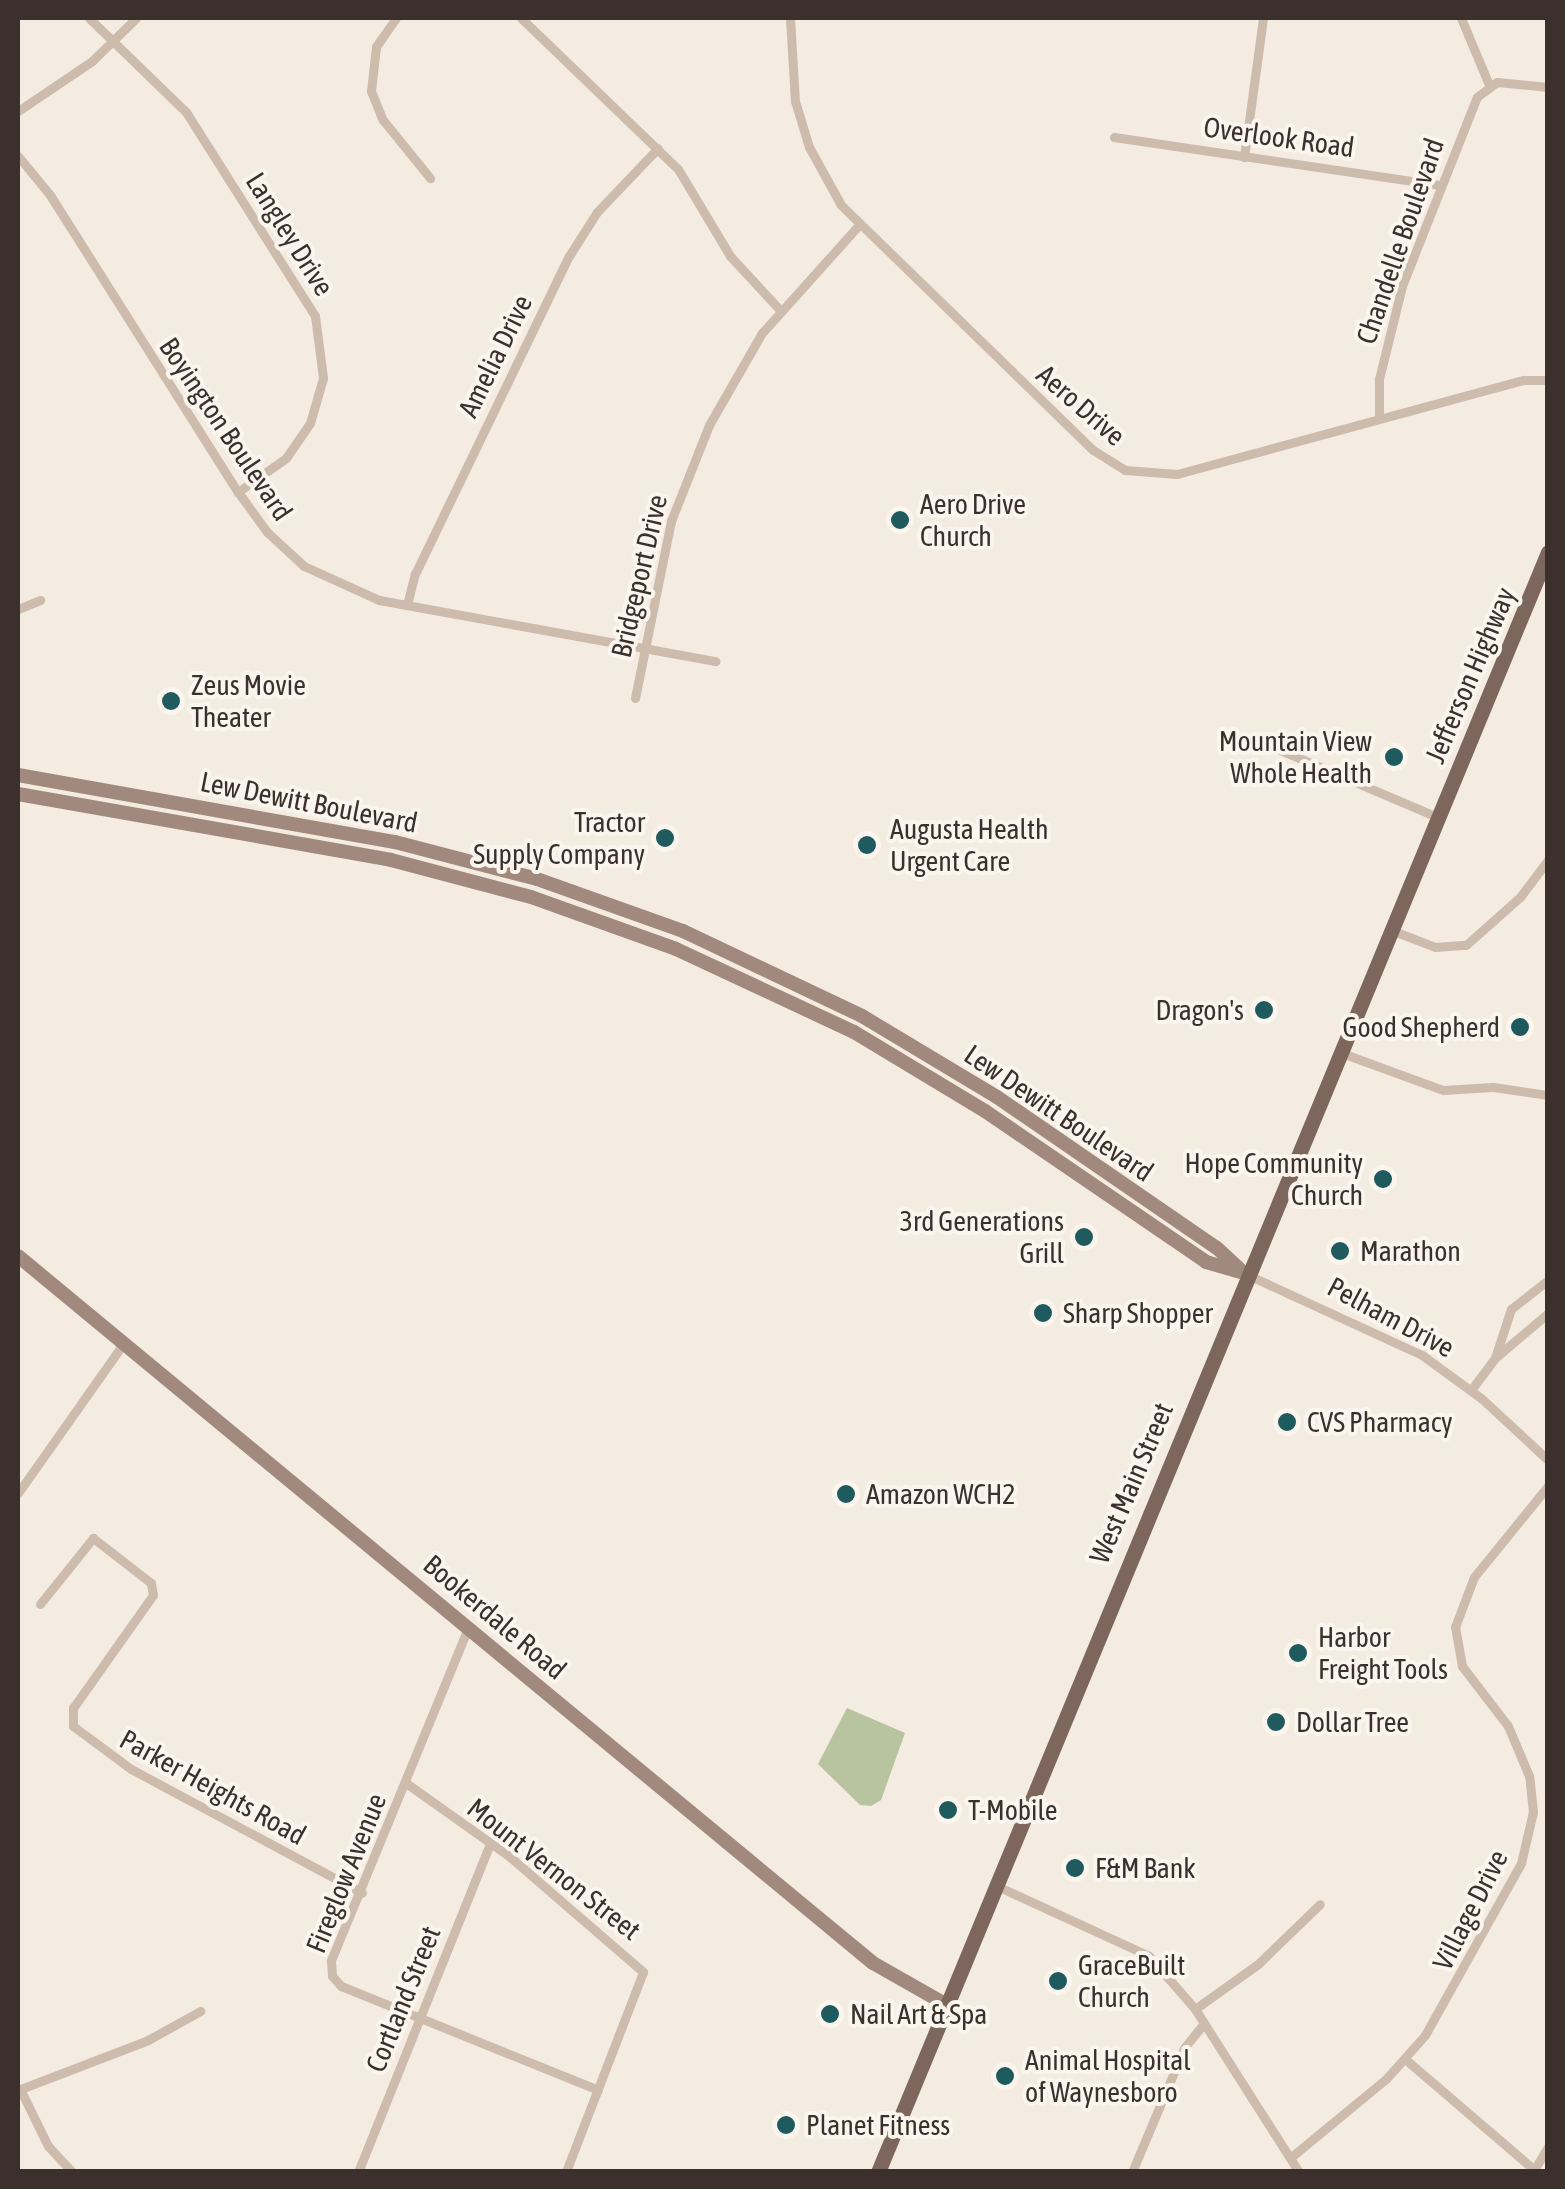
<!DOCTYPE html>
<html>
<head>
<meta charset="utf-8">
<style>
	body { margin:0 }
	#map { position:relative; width:1565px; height:2189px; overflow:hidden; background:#f4ebe1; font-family:"Asap Condensed",sans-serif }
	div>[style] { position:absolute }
	.green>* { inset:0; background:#b8c4a0 }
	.street>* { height:9px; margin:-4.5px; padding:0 4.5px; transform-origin:4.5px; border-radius:4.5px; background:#cdbbac }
	.secondary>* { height:14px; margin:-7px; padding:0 7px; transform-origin:7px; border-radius:7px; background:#a18a7d }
	.primary>* { height:15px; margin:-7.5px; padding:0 7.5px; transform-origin:7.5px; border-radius:7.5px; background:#7d675c }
	.dots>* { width:28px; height:28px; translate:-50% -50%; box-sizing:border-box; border:5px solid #fbf5ee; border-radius:50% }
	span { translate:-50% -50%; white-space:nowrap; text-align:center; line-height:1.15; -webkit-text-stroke:8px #fbf5ee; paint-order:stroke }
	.street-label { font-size:28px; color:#3b302b }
	.poi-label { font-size:28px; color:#3b302b }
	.left { translate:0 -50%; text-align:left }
	.right { translate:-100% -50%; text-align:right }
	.frame { position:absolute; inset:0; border:20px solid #3b302b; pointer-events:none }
</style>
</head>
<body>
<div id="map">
	<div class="green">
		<i style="clip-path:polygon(847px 1708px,905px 1733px,881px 1800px,871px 1806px,860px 1805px,818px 1764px)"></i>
	</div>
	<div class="street">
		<i style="left:89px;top:18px;width:135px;rotate:44.1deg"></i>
		<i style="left:186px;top:112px;width:241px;rotate:57.7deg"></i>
		<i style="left:315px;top:316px;width:63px;rotate:82.6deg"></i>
		<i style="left:323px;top:378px;width:47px;rotate:106.1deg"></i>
		<i style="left:310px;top:423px;width:42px;rotate:124.4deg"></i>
		<i style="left:286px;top:458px;width:59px;rotate:144.7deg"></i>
		<i style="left:396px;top:18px;width:35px;rotate:125deg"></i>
		<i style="left:376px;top:47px;width:44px;rotate:96.5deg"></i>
		<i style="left:371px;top:91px;width:31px;rotate:68deg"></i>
		<i style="left:383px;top:120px;width:75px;rotate:51deg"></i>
		<i style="left:521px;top:18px;width:218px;rotate:43.9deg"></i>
		<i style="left:678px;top:169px;width:101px;rotate:59.1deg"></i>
		<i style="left:730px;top:256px;width:74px;rotate:47.2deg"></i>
		<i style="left:790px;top:18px;width:83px;rotate:86.6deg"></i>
		<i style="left:795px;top:101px;width:48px;rotate:73.1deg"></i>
		<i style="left:809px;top:147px;width:66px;rotate:61.1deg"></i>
		<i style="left:841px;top:205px;width:351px;rotate:44.2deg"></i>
		<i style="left:1093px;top:450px;width:38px;rotate:32deg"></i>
		<i style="left:1125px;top:470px;width:52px;rotate:4.4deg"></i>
		<i style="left:1177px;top:474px;width:359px;rotate:-15.2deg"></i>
		<i style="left:1523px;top:380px;width:25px"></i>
		<i style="left:1461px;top:18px;width:73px;rotate:67.3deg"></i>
		<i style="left:18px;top:111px;width:89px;rotate:-34deg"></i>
		<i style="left:92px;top:61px;width:62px;rotate:-44.3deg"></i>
		<i style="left:1114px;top:137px;width:328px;rotate:8.4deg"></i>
		<i style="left:18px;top:156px;width:50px;rotate:50.6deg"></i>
		<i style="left:50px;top:195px;width:352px;rotate:57.7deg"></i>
		<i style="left:238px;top:492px;width:49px;rotate:54.1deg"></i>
		<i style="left:267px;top:532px;width:50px;rotate:42.6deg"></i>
		<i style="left:304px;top:566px;width:82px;rotate:24.4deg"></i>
		<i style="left:379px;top:600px;width:342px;rotate:10.3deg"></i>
		<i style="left:1244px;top:157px;width:140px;rotate:-82.2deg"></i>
		<i style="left:1379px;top:418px;width:39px;rotate:-90deg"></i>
		<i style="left:1379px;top:379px;width:96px;rotate:-76.1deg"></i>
		<i style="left:1402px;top:286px;width:203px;rotate:-68.4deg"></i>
		<i style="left:1477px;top:97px;width:25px;rotate:-37deg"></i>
		<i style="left:1497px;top:82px;width:51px;rotate:5.6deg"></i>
		<i style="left:407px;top:605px;width:32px;rotate:-76deg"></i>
		<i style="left:415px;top:574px;width:353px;rotate:-64.2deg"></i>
		<i style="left:569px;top:256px;width:52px;rotate:-57.5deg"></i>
		<i style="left:597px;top:212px;width:88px;rotate:-46.4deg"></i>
		<i style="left:18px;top:609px;width:24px;rotate:-22deg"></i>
		<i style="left:635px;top:698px;width:181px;rotate:-78.5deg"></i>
		<i style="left:671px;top:521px;width:103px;rotate:-68.4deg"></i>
		<i style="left:709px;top:425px;width:106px;rotate:-60.1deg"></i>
		<i style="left:762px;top:333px;width:142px;rotate:-48.1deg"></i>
		<i style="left:1259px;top:741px;width:194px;rotate:23.1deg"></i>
		<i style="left:1391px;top:930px;width:47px;rotate:21.1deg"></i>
		<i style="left:1435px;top:947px;width:31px;rotate:-4deg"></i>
		<i style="left:1466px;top:945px;width:72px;rotate:-41.6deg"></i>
		<i style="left:1520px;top:897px;width:46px;rotate:-52.9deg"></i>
		<i style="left:1339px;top:1052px;width:111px;rotate:20.1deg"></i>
		<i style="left:1443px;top:1090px;width:50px;rotate:-3.4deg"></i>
		<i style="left:1493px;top:1087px;width:56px;rotate:8.3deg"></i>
		<i style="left:1248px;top:1275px;width:192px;rotate:24.7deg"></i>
		<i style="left:1422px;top:1355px;width:73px;rotate:36.1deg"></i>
		<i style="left:1481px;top:1398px;width:91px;rotate:42.8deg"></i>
		<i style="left:1548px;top:1280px;width:47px;rotate:141.9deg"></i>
		<i style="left:1511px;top:1309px;width:52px;rotate:108.1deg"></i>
		<i style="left:1495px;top:1358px;width:70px;rotate:-40.3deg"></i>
		<i style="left:1471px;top:1390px;width:40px;rotate:-53deg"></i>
		<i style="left:18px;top:1493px;width:184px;rotate:-54.8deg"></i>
		<i style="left:40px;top:1604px;width:85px;rotate:-51.2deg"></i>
		<i style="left:93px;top:1538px;width:73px;rotate:37.8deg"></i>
		<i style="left:151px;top:1583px;width:12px;rotate:81deg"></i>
		<i style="left:153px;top:1595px;width:138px;rotate:125.3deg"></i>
		<i style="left:73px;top:1708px;width:18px;rotate:90deg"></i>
		<i style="left:73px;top:1726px;width:72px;rotate:36.6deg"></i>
		<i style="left:131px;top:1769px;width:262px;rotate:28.2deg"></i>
		<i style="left:468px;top:1628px;width:360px;rotate:112.4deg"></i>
		<i style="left:331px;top:1961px;width:15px;rotate:86deg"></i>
		<i style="left:332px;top:1976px;width:13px;rotate:48deg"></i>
		<i style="left:341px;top:1986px;width:277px;rotate:22deg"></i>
		<i style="left:406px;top:1783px;width:128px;rotate:35.4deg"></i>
		<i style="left:510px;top:1857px;width:176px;rotate:40.8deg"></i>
		<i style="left:643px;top:1972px;width:214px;rotate:111.1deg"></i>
		<i style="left:997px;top:1886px;width:167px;rotate:24.7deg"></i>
		<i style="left:1149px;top:1956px;width:70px;rotate:49deg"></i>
		<i style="left:1195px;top:2009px;width:193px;rotate:57.5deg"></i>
		<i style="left:1195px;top:2009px;width:77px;rotate:-35.5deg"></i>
		<i style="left:1258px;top:1964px;width:86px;rotate:-44.1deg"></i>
		<i style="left:1405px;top:2059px;width:174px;rotate:40.6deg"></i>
		<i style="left:20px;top:2089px;width:64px;rotate:63.8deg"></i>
		<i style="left:48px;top:2146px;width:35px;rotate:47deg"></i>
		<i style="left:18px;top:2090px;width:139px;rotate:-21deg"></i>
		<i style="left:148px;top:2040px;width:60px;rotate:-29.1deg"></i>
		<i style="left:1290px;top:2158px;width:124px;rotate:-39.5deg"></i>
		<i style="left:1386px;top:2079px;width:59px;rotate:-48.4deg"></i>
		<i style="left:1425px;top:2035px;width:197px;rotate:-60.8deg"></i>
		<i style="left:1521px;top:1863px;width:52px;rotate:-76.8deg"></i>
		<i style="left:1533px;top:1812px;width:36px;rotate:-96deg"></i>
		<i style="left:1529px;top:1776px;width:54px;rotate:-112.8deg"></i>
		<i style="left:1508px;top:1726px;width:76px;rotate:-127.5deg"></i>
		<i style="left:1462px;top:1666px;width:40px;rotate:-100deg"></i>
		<i style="left:1455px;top:1627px;width:53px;rotate:-69.2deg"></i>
		<i style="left:1474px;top:1577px;width:117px;rotate:-50.9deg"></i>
		<i style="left:1534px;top:2170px;width:27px;rotate:-59deg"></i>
		<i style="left:358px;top:2172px;width:354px;rotate:-68.1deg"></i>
		<i style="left:1132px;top:2172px;width:134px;rotate:-67.2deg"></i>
		<i style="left:1184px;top:2048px;width:32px;rotate:-51deg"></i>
	</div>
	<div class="secondary">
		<i style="left:18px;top:775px;width:383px;rotate:10.1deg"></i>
		<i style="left:395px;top:842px;width:147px;rotate:14.6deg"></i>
		<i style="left:537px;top:879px;width:155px;rotate:19.6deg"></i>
		<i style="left:683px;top:931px;width:198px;rotate:25.4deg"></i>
		<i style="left:862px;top:1016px;width:157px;rotate:31deg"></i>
		<i style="left:997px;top:1097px;width:267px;rotate:34.5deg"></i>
		<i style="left:1217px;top:1248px;width:38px;rotate:43deg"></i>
		<i style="left:18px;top:794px;width:379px;rotate:10deg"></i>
		<i style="left:391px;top:860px;width:145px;rotate:14.8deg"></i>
		<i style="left:531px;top:897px;width:154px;rotate:19.7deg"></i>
		<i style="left:676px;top:949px;width:196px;rotate:25deg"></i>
		<i style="left:854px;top:1032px;width:153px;rotate:31.1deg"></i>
		<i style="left:985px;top:1111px;width:268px;rotate:34.3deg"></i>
		<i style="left:1206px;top:1262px;width:35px;rotate:16deg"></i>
		<i style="left:18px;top:1256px;width:1109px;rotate:39.59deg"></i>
		<i style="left:873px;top:1963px;width:85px;rotate:29.6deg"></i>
	</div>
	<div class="primary">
		<i style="left:878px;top:2172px;width:1753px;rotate:-67.53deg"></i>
	</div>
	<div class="dots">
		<i style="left:900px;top:520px;background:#1f5a5e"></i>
		<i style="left:171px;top:701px;background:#1f5a5e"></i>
		<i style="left:1394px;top:757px;background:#1f5a5e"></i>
		<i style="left:665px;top:838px;background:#1f5a5e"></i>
		<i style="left:867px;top:845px;background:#1f5a5e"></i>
		<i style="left:1264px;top:1010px;background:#1f5a5e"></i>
		<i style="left:1520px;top:1027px;background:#1f5a5e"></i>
		<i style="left:1383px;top:1179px;background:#1f5a5e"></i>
		<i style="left:1084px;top:1237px;background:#1f5a5e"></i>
		<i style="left:1340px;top:1251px;background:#1f5a5e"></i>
		<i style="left:1043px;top:1313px;background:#1f5a5e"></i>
		<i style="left:1287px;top:1422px;background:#1f5a5e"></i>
		<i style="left:846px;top:1494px;background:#1f5a5e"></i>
		<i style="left:1298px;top:1653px;background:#1f5a5e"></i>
		<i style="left:1276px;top:1722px;background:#1f5a5e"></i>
		<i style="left:948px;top:1810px;background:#1f5a5e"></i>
		<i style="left:1075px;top:1868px;background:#1f5a5e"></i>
		<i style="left:1058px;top:1981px;background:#1f5a5e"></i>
		<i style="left:830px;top:2014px;background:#1f5a5e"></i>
		<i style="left:1005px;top:2076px;background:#1f5a5e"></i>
		<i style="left:786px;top:2125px;background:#1f5a5e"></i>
	</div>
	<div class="street-label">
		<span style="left:1279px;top:137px;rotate:8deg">Overlook Road</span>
		<span style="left:290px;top:234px;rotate:58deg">Langley Drive</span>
		<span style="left:1400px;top:241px;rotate:-71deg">Chandelle Boulevard</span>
		<span style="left:495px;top:356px;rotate:-64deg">Amelia Drive</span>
		<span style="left:1081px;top:405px;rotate:41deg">Aero Drive</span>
		<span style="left:226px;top:429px;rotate:56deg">Boyington Boulevard</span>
		<span style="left:639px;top:576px;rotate:-77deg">Bridgeport Drive</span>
		<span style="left:1470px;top:675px;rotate:-67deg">Jefferson Highway</span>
		<span style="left:309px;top:802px;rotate:11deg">Lew Dewitt Boulevard</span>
		<span style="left:1059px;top:1113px;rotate:34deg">Lew Dewitt Boulevard</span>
		<span style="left:1391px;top:1317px;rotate:28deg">Pelham Drive</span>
		<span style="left:1131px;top:1483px;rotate:-67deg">West Main Street</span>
		<span style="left:495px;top:1617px;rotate:40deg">Bookerdale Road</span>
		<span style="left:213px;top:1787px;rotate:29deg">Parker Heights Road</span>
		<span style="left:554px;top:1869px;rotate:38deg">Mount Vernon Street</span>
		<span style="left:346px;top:1873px;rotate:-68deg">Fireglow Avenue</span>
		<span style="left:1470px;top:1910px;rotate:-63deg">Village Drive</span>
		<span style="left:403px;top:1999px;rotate:-68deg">Cortland Street</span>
	</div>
	<div class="poi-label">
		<span class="left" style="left:920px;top:520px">Aero Drive<br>Church</span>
		<span class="left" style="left:191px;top:701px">Zeus Movie<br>Theater</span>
		<span class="right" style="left:1372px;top:757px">Mountain View<br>Whole Health</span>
		<span class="right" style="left:645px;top:838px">Tractor<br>Supply Company</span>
		<span class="left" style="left:890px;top:845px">Augusta Health<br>Urgent Care</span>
		<span class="right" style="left:1244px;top:1010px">Dragon's</span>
		<span class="right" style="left:1500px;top:1027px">Good Shepherd</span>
		<span class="right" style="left:1363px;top:1179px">Hope Community<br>Church</span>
		<span class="right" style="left:1064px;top:1237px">3rd Generations<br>Grill</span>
		<span class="left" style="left:1360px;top:1251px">Marathon</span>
		<span class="left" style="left:1063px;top:1313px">Sharp Shopper</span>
		<span class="left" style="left:1307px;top:1422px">CVS Pharmacy</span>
		<span class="left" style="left:866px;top:1494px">Amazon WCH2</span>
		<span class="left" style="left:1318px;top:1653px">Harbor<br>Freight Tools</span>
		<span class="left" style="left:1296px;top:1722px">Dollar Tree</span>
		<span class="left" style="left:968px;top:1810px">T-Mobile</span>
		<span class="left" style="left:1095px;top:1868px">F&amp;M Bank</span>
		<span class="left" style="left:1078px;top:1981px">GraceBuilt<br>Church</span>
		<span class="left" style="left:850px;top:2014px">Nail Art &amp; Spa</span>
		<span class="left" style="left:1025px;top:2076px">Animal Hospital<br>of Waynesboro</span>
		<span class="left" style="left:806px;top:2125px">Planet Fitness</span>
	</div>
	<div class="frame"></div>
</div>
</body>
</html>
